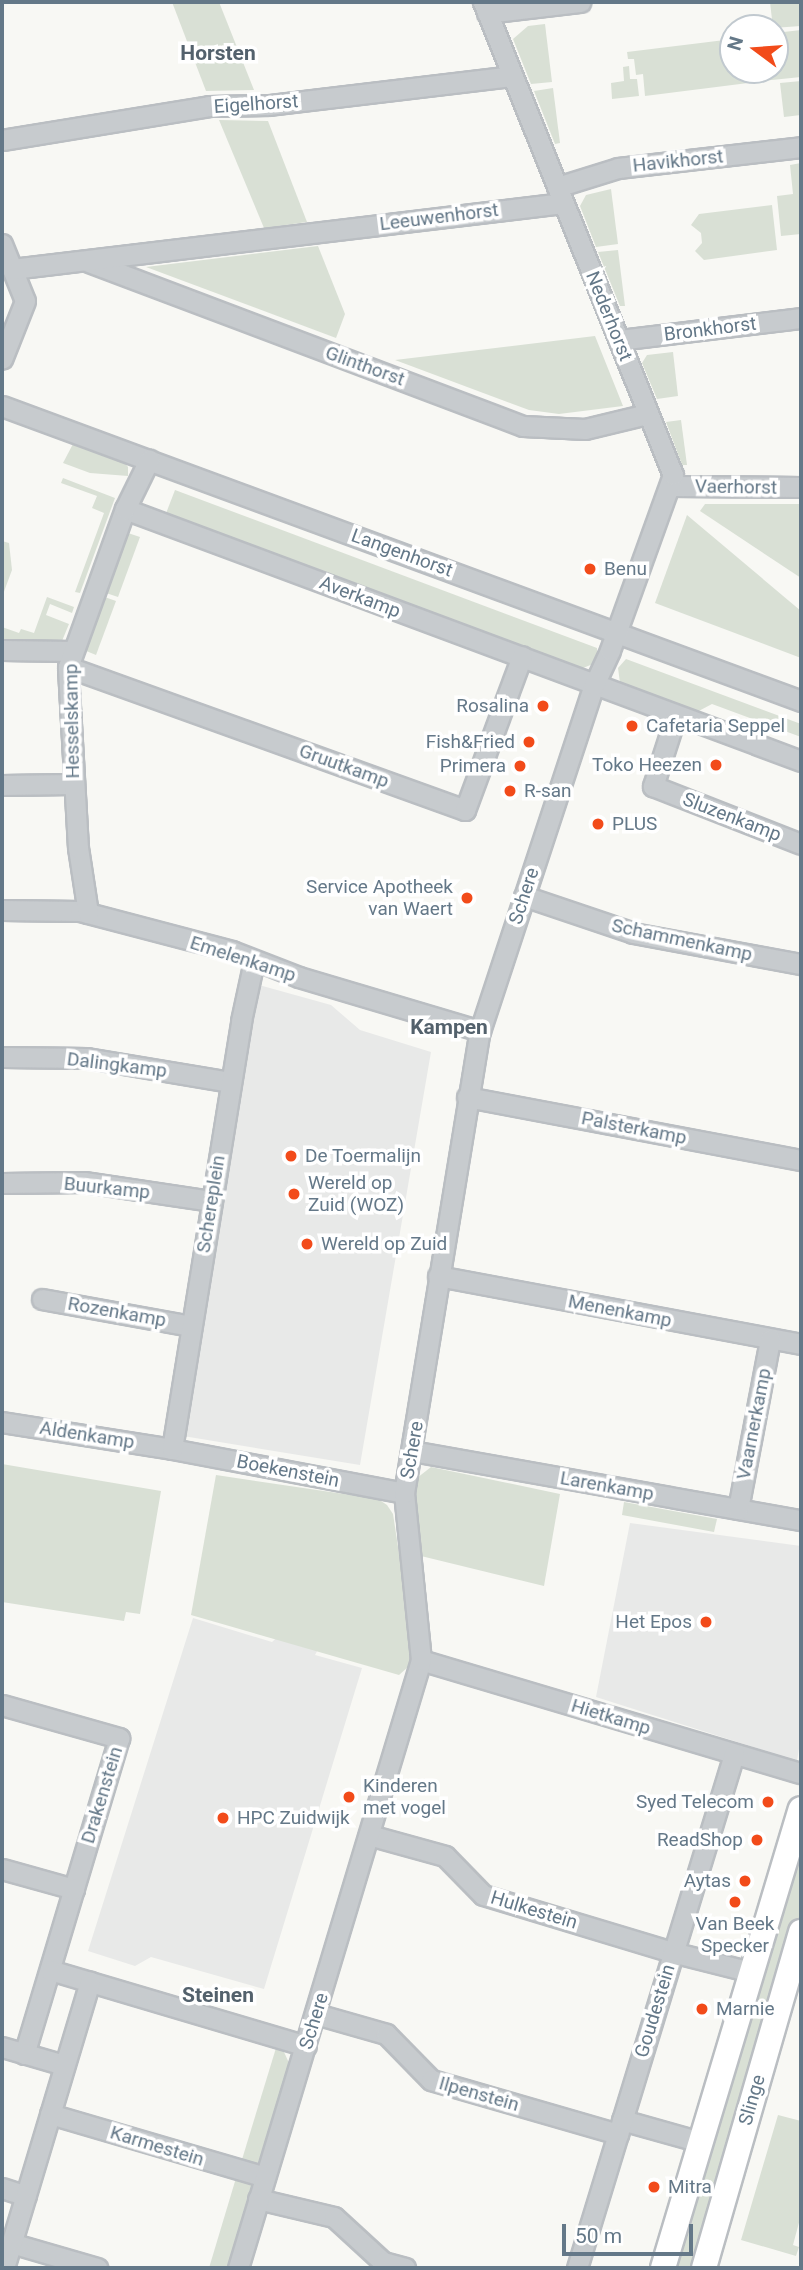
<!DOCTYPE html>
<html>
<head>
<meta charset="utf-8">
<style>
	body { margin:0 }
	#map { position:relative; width:803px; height:2270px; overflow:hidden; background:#f8f8f4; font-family:Roboto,sans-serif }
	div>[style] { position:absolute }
	.built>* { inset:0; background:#e8e9e8 }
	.green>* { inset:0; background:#d9e0d5 }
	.roads { filter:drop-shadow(2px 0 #babec2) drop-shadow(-2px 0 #babec2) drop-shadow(0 2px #babec2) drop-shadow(0 -2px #babec2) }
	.minor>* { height:19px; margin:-9.5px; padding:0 9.5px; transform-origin:9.5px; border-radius:9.5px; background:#c7cbce }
	.major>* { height:24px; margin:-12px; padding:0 12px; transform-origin:12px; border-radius:12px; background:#fff }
	.dots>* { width:19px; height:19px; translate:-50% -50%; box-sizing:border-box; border:4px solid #fff; border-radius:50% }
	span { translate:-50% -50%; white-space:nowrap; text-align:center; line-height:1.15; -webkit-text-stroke:7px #fff; paint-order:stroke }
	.street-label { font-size:19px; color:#647888 }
	.poi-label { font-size:19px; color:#647888 }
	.left { translate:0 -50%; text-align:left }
	.right { translate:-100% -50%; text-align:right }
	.neighbourhood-label { font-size:21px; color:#53616c; font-weight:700 }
	.frame { position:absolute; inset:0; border:4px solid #647888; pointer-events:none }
	.north { position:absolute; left:719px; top:14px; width:70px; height:70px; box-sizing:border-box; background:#fff; border:2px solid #c1c9cf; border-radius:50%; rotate:286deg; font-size:19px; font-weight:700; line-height:28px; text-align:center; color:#647888 }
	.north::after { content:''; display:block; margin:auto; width:24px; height:32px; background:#f24b1a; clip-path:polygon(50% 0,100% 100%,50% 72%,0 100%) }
	.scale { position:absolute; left:562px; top:2224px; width:131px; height:32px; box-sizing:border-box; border:4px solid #647888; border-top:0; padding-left:9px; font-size:21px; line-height:24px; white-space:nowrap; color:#647888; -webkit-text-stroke:5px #fff; paint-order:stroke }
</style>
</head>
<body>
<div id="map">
	<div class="built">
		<i style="clip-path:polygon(259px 985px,331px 1005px,360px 1030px,431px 1052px,360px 1465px,183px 1436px)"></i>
		<i style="clip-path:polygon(630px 1523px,801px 1546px,801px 1736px,797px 1761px,596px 1697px)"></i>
		<i style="clip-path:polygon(306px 1611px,331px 1625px,315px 1655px,362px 1668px,264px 1989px,151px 1957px,135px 1966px,88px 1951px,193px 1618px,272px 1642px)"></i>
	</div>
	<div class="green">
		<i style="clip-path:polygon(172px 2px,219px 2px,254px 90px,206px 91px)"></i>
		<i style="clip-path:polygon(770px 2px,801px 2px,801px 26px,773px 28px)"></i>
		<i style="clip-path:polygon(545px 24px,552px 82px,531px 84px,513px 39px,528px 26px)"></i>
		<i style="clip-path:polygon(801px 30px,801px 77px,761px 81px,759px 70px,775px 70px,775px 33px)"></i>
		<i style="clip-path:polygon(733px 39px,733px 70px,754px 70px,756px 82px,645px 96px,643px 74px,636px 75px,634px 59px,628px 59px,627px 52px)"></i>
		<i style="clip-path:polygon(629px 66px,630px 79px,637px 79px,639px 96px,612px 99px,611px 83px,624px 81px,623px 67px)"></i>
		<i style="clip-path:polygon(801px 81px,801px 115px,784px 117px,780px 83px)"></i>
		<i style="clip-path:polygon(553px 88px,560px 143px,555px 144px,534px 91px)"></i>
		<i style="clip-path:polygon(219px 120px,268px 121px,307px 222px,264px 228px)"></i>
		<i style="clip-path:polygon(801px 163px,801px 234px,781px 236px,777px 196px,793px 194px,790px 165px)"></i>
		<i style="clip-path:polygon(611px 189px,618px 244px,596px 247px,580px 206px,586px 195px)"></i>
		<i style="clip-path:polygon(772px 205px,777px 250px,704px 260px,695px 251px,702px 243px,701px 233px,691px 225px,699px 214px)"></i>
		<i style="clip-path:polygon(318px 246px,345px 314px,336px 338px,146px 267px)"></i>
		<i style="clip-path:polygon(618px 250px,625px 306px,620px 306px,598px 252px)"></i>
		<i style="clip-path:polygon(595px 336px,623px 406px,559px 414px,529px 410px,395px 360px)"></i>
		<i style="clip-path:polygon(673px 352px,678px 396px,657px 399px,642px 363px,647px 355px)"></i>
		<i style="clip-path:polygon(681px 420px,687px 465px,682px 465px,666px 422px)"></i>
		<i style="clip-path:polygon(74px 442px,121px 458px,128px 467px,128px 476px,90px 473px,63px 463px)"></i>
		<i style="clip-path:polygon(63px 478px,115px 498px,80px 593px,75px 592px,104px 513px,92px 508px,97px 496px,61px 483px)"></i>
		<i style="clip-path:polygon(175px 490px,597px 648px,597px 655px,593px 664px,578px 670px,165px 516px)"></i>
		<i style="clip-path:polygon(705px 504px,801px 504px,801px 578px,700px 511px)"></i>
		<i style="clip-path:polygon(687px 515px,801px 611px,801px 658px,655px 603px)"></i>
		<i style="clip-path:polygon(122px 531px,140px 537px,118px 597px,100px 591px)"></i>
		<i style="clip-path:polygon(2px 541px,9px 543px,12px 570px,2px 597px)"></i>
		<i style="clip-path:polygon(99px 595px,116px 601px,96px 655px,79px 648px)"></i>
		<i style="clip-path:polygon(47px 597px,74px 607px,72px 613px,50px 604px,46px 615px,69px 624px,62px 641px,2px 642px,2px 627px,19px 633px,21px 629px,34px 633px)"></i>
		<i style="clip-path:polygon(626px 659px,801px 724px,801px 737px,712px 704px,695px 713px,620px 683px,618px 668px)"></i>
		<i style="clip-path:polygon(2px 1464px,161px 1491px,140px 1614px,126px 1612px,124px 1621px,2px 1602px)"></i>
		<i style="clip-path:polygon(431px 1467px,560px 1494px,544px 1586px,421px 1556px,414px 1500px,417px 1478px)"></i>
		<i style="clip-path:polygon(216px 1475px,378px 1499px,387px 1505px,393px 1514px,413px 1645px,408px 1667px,399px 1675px,191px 1615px)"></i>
		<i style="clip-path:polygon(624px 1502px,717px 1519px,714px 1532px,622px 1515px)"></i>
		<i style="clip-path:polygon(801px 1847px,801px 1916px,701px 2251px,695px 2268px,674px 2268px)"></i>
		<i style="clip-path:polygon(276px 2048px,284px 2052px,289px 2063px,256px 2170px,240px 2166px)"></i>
		<i style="clip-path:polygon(778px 2115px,801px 2121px,801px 2215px,793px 2245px,799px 2247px,796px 2256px,741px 2240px)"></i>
		<i style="clip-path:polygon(236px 2178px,253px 2183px,227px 2268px,209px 2268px)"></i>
	</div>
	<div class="roads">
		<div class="minor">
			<i style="left:487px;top:13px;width:94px;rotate:-6.7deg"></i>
			<i style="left:2px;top:140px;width:210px;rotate:-9.3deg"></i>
			<i style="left:209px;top:106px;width:60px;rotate:-1deg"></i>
			<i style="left:269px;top:105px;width:245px;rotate:-6.8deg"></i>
			<i style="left:557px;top:187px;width:64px;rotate:-17.3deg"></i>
			<i style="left:618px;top:168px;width:184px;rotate:-6.5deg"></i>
			<i style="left:2px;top:244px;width:61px;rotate:68deg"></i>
			<i style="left:25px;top:301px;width:62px;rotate:111.6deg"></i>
			<i style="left:89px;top:262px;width:464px;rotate:20.7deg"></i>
			<i style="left:523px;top:426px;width:62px;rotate:2.8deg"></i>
			<i style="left:585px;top:429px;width:64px;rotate:-13.6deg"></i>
			<i style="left:12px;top:269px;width:555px;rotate:-6.83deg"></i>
			<i style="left:619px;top:340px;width:183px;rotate:-6.9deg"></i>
			<i style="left:2px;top:406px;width:852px;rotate:20.26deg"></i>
			<i style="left:671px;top:486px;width:130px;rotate:0.4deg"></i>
			<i style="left:125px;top:509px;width:721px;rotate:20.44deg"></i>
			<i style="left:2px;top:650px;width:70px;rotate:0.8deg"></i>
			<i style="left:68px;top:667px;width:422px;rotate:19.8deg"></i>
			<i style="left:465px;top:810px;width:164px;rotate:-69.7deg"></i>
			<i style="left:676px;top:715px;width:75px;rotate:107.9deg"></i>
			<i style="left:653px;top:786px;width:159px;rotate:21.4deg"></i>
			<i style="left:2px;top:785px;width:71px;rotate:-0.8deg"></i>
			<i style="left:524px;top:896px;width:115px;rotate:18.7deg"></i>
			<i style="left:633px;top:933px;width:171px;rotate:10.5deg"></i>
			<i style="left:2px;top:910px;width:78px;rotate:0.7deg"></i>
			<i style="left:80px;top:911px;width:157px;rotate:14.7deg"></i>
			<i style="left:232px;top:951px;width:72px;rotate:21.2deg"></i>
			<i style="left:299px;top:977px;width:189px;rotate:16.6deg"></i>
			<i style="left:88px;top:913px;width:66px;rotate:-98.7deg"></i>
			<i style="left:78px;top:848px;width:181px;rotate:-93.2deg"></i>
			<i style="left:68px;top:667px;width:168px;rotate:-70.2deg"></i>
			<i style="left:125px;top:509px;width:55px;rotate:-63.9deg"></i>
			<i style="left:2px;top:1057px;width:85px;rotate:0.7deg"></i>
			<i style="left:87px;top:1058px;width:146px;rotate:9.5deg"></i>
			<i style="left:467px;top:1097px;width:340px;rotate:10.7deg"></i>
			<i style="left:2px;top:1183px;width:82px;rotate:-0.7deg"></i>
			<i style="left:84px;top:1182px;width:128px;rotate:8.5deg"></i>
			<i style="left:438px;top:1276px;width:369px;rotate:10.6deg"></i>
			<i style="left:42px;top:1299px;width:151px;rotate:10.3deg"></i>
			<i style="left:2px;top:1422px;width:172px;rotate:9deg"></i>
			<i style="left:172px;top:1449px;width:236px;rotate:10.7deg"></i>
			<i style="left:172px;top:1449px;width:434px;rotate:-80.8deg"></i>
			<i style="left:241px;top:1021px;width:61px;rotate:-77.8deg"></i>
			<i style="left:412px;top:1451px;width:395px;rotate:10.1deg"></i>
			<i style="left:738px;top:1509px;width:173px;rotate:-79.3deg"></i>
			<i style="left:421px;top:1660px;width:396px;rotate:16.6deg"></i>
			<i style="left:2px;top:1705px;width:122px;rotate:15.8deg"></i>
			<i style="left:119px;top:1738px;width:330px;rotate:106.7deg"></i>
			<i style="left:369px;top:1835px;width:79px;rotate:15.4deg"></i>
			<i style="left:445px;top:1856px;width:54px;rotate:45.7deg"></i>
			<i style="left:483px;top:1895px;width:197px;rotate:16.8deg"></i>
			<i style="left:672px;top:1952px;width:81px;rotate:14.2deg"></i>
			<i style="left:2px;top:1869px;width:75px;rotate:15.5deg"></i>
			<i style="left:50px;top:1970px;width:267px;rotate:16.5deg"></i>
			<i style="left:316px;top:2014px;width:73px;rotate:15.9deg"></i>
			<i style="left:386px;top:2034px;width:64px;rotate:45.6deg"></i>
			<i style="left:431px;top:2080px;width:195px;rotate:16.1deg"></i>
			<i style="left:2px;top:2047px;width:65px;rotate:16.2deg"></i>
			<i style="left:50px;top:2114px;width:224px;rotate:16.3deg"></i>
			<i style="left:622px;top:2120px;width:82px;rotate:15.6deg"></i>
			<i style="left:2px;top:2188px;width:25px;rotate:18deg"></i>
			<i style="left:258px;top:2199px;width:78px;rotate:13.3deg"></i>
			<i style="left:334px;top:2217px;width:67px;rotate:42.6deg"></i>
			<i style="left:383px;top:2262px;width:23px;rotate:15deg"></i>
			<i style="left:11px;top:2243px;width:90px;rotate:16.2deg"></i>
			<i style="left:4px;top:2268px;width:299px;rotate:-73.3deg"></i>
			<i style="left:238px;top:2268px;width:635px;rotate:-73.25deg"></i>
			<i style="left:421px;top:1660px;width:168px;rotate:-95.8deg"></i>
			<i style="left:404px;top:1493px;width:468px;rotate:-80.7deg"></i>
			<i style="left:480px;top:1031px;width:364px;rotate:-71.8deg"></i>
			<i style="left:594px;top:685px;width:38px;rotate:-65deg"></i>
			<i style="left:610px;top:650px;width:186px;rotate:-70.2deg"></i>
			<i style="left:673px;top:475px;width:510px;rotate:-111.88deg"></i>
			<i style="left:577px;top:2268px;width:537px;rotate:-73.01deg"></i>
		</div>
		<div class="major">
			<i style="left:663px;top:2268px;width:479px;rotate:-73.3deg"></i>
			<i style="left:704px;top:2268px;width:350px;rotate:-73.9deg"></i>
		</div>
	</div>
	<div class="dots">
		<i style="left:590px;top:569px;background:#f24b1a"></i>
		<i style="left:543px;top:706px;background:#f24b1a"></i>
		<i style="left:632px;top:726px;background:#f24b1a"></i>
		<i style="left:529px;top:742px;background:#f24b1a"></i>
		<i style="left:716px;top:765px;background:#f24b1a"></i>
		<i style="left:520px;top:766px;background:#f24b1a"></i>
		<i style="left:510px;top:791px;background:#f24b1a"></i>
		<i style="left:598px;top:824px;background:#f24b1a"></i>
		<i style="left:467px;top:898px;background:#f24b1a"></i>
		<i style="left:291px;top:1156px;background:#f24b1a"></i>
		<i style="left:294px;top:1194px;background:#f24b1a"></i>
		<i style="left:307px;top:1244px;background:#f24b1a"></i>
		<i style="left:706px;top:1622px;background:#f24b1a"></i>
		<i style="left:349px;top:1797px;background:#f24b1a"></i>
		<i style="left:768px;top:1802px;background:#f24b1a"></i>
		<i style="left:223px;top:1818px;background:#f24b1a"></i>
		<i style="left:757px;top:1840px;background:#f24b1a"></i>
		<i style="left:745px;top:1881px;background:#f24b1a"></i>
		<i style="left:735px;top:1902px;background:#f24b1a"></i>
		<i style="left:702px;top:2009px;background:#f24b1a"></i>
		<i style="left:654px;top:2187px;background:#f24b1a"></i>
	</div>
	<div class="street-label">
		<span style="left:256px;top:104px;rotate:-4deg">Eigelhorst</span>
		<span style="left:678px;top:161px;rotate:-6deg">Havikhorst</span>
		<span style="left:439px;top:217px;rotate:-7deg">Leeuwenhorst</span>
		<span style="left:609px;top:316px;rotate:68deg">Nederhorst</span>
		<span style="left:710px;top:329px;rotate:-7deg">Bronkhorst</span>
		<span style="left:365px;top:366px;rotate:20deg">Glinthorst</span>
		<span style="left:736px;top:487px;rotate:1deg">Vaerhorst</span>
		<span style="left:402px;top:553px;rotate:20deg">Langenhorst</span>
		<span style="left:360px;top:597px;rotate:21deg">Averkamp</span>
		<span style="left:72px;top:721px;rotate:-91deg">Hesselskamp</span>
		<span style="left:344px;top:766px;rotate:20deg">Gruutkamp</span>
		<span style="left:732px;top:817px;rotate:21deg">Sluzenkamp</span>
		<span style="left:524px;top:896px;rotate:-72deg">Schere</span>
		<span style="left:682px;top:940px;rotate:12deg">Schammenkamp</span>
		<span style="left:243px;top:959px;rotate:18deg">Emelenkamp</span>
		<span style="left:117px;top:1065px;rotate:7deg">Dalingkamp</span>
		<span style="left:634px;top:1128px;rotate:11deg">Palsterkamp</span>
		<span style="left:107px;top:1188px;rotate:6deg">Buurkamp</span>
		<span style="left:211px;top:1204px;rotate:-81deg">Schereplein</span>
		<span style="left:620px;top:1311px;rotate:11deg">Menenkamp</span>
		<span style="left:117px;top:1312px;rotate:10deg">Rozenkamp</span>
		<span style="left:754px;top:1424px;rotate:-79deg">Vaarnerkamp</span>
		<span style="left:87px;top:1435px;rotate:9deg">Aldenkamp</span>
		<span style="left:412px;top:1450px;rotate:-80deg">Schere</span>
		<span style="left:288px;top:1471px;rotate:11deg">Boekenstein</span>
		<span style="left:607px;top:1486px;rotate:10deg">Larenkamp</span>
		<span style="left:611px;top:1717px;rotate:17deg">Hietkamp</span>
		<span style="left:102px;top:1795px;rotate:-73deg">Drakenstein</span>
		<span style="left:534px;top:1910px;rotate:17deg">Hulkestein</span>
		<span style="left:655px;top:2011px;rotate:-73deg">Goudestein</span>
		<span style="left:314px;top:2021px;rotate:-73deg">Schere</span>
		<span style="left:479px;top:2094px;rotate:16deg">Ilpenstein</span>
		<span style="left:752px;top:2100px;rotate:-74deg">Slinge</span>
		<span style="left:157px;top:2146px;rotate:17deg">Karmestein</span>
	</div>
	<div class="poi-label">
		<span class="left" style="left:604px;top:569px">Benu</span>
		<span class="right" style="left:529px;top:706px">Rosalina</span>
		<span class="left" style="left:646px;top:726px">Cafetaria Seppel</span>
		<span class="right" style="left:515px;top:742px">Fish&amp;Fried</span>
		<span class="right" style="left:702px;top:765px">Toko Heezen</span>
		<span class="right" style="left:506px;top:766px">Primera</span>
		<span class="left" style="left:524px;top:791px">R-san</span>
		<span class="left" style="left:612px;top:824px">PLUS</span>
		<span class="right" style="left:453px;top:898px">Service Apotheek<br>van Waert</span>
		<span class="left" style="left:305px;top:1156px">De Toermalijn</span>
		<span class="left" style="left:308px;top:1194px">Wereld op<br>Zuid (WOZ)</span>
		<span class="left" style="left:321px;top:1244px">Wereld op Zuid</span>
		<span class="right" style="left:692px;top:1622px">Het Epos</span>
		<span class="left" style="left:363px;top:1797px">Kinderen<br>met vogel</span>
		<span class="right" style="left:754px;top:1802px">Syed Telecom</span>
		<span class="left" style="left:237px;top:1818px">HPC Zuidwijk</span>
		<span class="right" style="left:743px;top:1840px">ReadShop</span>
		<span class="right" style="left:731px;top:1881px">Aytas</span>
		<span style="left:735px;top:1935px">Van Beek<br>Specker</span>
		<span class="left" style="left:716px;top:2009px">Marnie</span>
		<span class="left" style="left:668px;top:2187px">Mitra</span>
	</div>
	<div class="neighbourhood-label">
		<span style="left:218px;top:53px">Horsten</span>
		<span style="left:449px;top:1027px">Kampen</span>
		<span style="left:218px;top:1995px">Steinen</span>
	</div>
	<div class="frame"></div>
	<div class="north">N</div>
	<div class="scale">50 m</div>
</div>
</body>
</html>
